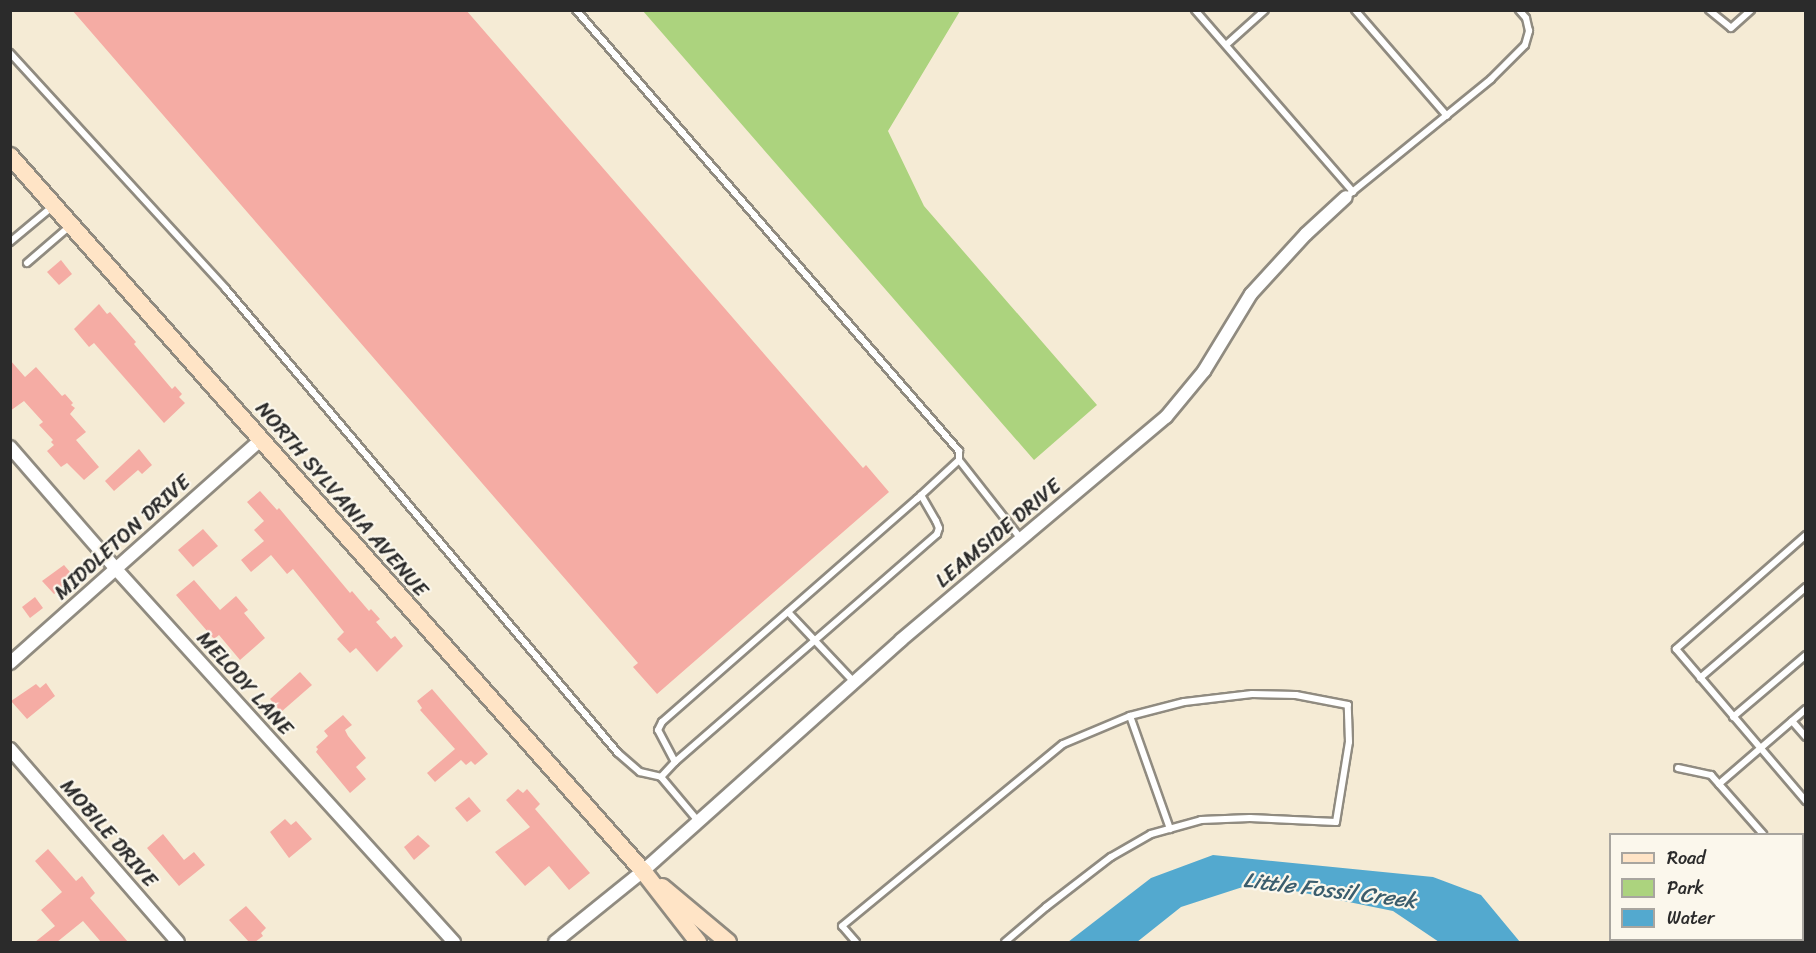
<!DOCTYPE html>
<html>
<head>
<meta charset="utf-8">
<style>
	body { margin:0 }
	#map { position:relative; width:1816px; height:953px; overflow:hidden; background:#f5ebd5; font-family:Sriracha,sans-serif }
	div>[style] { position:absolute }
	.green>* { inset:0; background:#acd37e }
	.water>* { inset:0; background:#53a9cf }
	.building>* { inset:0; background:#f5aca4 }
	.roads { filter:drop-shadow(2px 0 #908b80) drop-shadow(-2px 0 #908b80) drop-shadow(0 2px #908b80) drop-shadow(0 -2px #908b80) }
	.lane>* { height:6px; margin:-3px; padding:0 3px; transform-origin:3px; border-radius:3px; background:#fff }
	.street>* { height:12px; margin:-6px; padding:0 6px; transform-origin:6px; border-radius:6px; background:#fff }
	.secondary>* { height:16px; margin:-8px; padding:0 8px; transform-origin:8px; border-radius:8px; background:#ffe4c6 }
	span { translate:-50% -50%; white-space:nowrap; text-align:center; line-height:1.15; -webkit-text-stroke:4.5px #fbf7ec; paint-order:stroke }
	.street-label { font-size:21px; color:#2b2b2b }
	.water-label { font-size:22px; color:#3b5d6d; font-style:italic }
	.frame { position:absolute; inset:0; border:12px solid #2b2b2b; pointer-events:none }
	.legend { position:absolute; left:1609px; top:833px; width:195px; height:108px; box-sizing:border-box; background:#fbf7ec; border:2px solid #a8a59f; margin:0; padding:8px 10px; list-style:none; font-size:18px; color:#2b2b2b }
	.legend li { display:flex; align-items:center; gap:12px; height:30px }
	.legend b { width:30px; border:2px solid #a8a59f }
</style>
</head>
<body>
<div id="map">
	<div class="green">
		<i style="clip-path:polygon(643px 11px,960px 11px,888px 131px,924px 206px,1097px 405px,1034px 460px)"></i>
	</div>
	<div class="water">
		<i style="clip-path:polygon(1213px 855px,1433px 877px,1481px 895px,1520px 942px,1439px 942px,1393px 911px,1255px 883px,1181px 907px,1137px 942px,1068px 942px,1151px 878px)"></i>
	</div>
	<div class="building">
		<i style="clip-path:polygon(72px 10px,466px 10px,863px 468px,866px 465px,889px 492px,657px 694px,633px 667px,638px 663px)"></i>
		<i style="clip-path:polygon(61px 260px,72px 274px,59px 285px,47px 272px)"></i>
		<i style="clip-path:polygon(99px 304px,107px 314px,110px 312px,136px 342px,134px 344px,172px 389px,175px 386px,182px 394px,179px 397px,185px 403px,164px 423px,94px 343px,89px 347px,74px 329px)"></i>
		<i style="clip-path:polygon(10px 360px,25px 377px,36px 367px,62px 396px,65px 394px,73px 403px,71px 405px,75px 408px,70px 414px,86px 432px,76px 440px,99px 467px,84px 480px,67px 463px,61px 467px,47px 451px,54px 445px,51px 442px,53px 440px,39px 425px,43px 422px,24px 401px,10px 411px)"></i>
		<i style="clip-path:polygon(139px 449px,152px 465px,142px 474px,138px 470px,114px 491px,105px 481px)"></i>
		<i style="clip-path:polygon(260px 491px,277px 510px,279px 508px,350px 593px,352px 591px,369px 611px,371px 609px,380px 619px,376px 622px,391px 639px,395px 636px,403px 646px,377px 672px,356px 648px,350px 653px,337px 639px,344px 632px,293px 569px,287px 574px,271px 555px,251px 572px,241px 560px,264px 541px,254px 530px,264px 521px,247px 502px)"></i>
		<i style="clip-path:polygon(203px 529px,218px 546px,193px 567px,178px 550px)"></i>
		<i style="clip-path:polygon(64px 565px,76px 579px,54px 594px,42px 581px)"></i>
		<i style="clip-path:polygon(194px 580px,220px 610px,236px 596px,248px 610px,244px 613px,265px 638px,240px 660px,219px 635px,214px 639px,176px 595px)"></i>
		<i style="clip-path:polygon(35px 597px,43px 608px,30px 618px,22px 607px)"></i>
		<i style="clip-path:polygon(300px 672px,312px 685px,281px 712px,270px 699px)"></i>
		<i style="clip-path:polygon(46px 683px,55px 696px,27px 719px,11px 701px,36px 684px,40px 688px)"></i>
		<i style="clip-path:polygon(432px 689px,488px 754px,475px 765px,471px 761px,466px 765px,461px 760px,435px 782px,427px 773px,455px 749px,420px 710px,422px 708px,417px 701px)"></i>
		<i style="clip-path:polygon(343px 715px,352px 725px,345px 730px,348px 736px,366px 758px,356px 767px,366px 779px,350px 793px,316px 752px,318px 749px,316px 747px,328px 736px,324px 731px)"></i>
		<i style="clip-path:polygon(518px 789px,523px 793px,527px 789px,540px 804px,535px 809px,590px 873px,569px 890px,549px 866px,525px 886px,495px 852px,530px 827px,506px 800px)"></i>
		<i style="clip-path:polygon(469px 797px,481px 811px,467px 822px,455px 808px)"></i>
		<i style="clip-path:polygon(285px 819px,291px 825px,296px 821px,312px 839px,289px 858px,270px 832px)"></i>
		<i style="clip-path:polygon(163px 834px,184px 860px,194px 852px,205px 865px,179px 886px,147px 848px)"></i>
		<i style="clip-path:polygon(418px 835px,430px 846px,414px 860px,404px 847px)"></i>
		<i style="clip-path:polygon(48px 849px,76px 881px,82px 876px,95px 893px,90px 898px,128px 942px,101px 942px,83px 921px,57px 942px,35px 942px,55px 926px,41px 910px,62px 892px,35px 861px)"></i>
		<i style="clip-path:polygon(246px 906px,266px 928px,261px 933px,263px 936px,255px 942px,249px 942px,229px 920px)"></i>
	</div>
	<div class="roads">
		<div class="lane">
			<i style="left:1195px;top:10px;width:241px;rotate:49deg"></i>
			<i style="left:1355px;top:10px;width:140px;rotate:49deg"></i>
			<i style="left:1709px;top:10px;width:28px;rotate:39deg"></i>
			<i style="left:1731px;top:28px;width:27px;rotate:-42deg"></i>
			<i style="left:1226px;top:45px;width:52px;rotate:-41.9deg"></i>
			<i style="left:10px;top:53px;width:320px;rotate:47.5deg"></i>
			<i style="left:226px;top:289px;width:607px;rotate:49.81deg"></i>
			<i style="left:618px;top:753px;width:29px;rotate:41deg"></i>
			<i style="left:640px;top:772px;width:22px;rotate:13deg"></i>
			<i style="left:661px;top:777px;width:21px;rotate:-47deg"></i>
			<i style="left:675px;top:762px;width:36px;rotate:-118deg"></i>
			<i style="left:658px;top:730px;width:9px;rotate:-63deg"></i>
			<i style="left:662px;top:722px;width:339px;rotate:-41.2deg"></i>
			<i style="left:917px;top:499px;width:57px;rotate:-42.9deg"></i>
			<i style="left:959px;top:460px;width:9px;rotate:-90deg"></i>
			<i style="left:959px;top:451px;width:584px;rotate:-130.97deg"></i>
			<i style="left:1346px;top:197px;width:187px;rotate:-39.1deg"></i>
			<i style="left:1491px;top:79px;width:48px;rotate:-45deg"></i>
			<i style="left:1525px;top:45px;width:15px;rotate:-74deg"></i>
			<i style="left:1529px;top:31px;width:13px;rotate:-103deg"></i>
			<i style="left:1526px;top:18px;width:11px;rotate:-131deg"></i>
			<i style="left:10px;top:242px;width:56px;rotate:-39.9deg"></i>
			<i style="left:27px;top:263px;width:57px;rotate:-40.7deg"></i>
			<i style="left:959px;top:460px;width:100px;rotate:51.9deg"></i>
			<i style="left:1806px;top:535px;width:173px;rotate:138.8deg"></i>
			<i style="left:1676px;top:649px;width:200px;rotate:49.5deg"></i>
			<i style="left:788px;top:612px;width:96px;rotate:46.7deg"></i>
			<i style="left:1700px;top:678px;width:140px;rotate:-40.6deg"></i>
			<i style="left:1733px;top:717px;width:96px;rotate:-40.3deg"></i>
			<i style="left:1792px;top:721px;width:21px;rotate:49deg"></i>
			<i style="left:675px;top:762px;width:347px;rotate:-41deg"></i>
			<i style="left:937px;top:534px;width:6px;rotate:-72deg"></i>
			<i style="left:939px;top:528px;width:8px;rotate:-113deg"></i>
			<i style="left:936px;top:521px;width:30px;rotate:-120deg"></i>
			<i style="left:1678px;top:768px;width:34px;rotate:12deg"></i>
			<i style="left:1711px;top:775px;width:79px;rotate:48.6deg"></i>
			<i style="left:661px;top:777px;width:57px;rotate:49.9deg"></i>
			<i style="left:1719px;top:784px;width:115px;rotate:-40.8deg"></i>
			<i style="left:1802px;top:879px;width:6px;rotate:45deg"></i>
			<i style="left:856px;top:942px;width:21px;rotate:-131deg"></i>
			<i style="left:842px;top:926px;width:286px;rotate:-39.5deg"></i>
			<i style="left:1063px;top:744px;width:73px;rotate:-22.7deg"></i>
			<i style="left:1130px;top:716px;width:120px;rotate:70.5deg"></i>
			<i style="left:1005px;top:942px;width:54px;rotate:-40.5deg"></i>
			<i style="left:1046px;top:907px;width:82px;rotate:-37.6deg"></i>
			<i style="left:1111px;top:857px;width:46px;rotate:-29.9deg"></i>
			<i style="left:1151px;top:834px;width:52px;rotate:-15.6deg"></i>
			<i style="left:1201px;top:820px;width:49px;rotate:-2.3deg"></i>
			<i style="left:1250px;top:818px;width:86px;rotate:2.7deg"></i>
			<i style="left:1336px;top:822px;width:81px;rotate:-80.8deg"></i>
			<i style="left:1349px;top:742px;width:37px;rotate:-92deg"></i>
			<i style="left:1348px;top:705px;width:53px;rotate:-169.1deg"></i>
			<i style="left:1296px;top:695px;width:44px;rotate:-178.7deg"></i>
			<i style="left:1252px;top:694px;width:68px;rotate:173.3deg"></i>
			<i style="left:1184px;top:702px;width:56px;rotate:165.5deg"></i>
		</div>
		<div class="street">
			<i style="left:10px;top:447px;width:160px;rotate:49deg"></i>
			<i style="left:115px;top:568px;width:505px;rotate:47.81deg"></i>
			<i style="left:10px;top:663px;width:335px;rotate:-41.7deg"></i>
			<i style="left:10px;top:749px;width:256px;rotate:49deg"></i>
			<i style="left:555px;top:942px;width:113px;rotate:-38.9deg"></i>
			<i style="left:643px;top:871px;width:346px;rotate:-41.8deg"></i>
			<i style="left:901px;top:640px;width:346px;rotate:-40.1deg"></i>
			<i style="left:1166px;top:417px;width:60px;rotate:-50.4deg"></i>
			<i style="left:1204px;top:371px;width:90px;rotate:-58.6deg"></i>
			<i style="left:1251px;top:294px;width:81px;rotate:-47.5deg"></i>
			<i style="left:1306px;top:234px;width:54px;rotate:-42.8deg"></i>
		</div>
		<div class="secondary">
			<i style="left:10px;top:156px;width:955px;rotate:48.48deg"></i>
			<i style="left:643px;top:871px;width:90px;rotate:52.2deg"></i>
			<i style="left:662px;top:887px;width:86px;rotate:39.8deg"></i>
		</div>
	</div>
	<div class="street-label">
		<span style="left:342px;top:499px;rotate:49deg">NORTH SYLVANIA AVENUE</span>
		<span style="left:998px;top:533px;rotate:-40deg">LEAMSIDE DRIVE</span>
		<span style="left:122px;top:537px;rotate:-42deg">MIDDLETON DRIVE</span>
		<span style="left:245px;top:683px;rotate:48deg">MELODY LANE</span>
		<span style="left:109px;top:833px;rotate:49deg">MOBILE DRIVE</span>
	</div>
	<div class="water-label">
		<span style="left:1330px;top:890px;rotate:7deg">Little Fossil Creek</span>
	</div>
	<div class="frame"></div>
	<ul class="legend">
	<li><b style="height:8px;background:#ffe4c6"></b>Road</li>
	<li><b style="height:16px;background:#acd37e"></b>Park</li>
	<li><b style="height:16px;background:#53a9cf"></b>Water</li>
	</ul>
</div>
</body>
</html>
